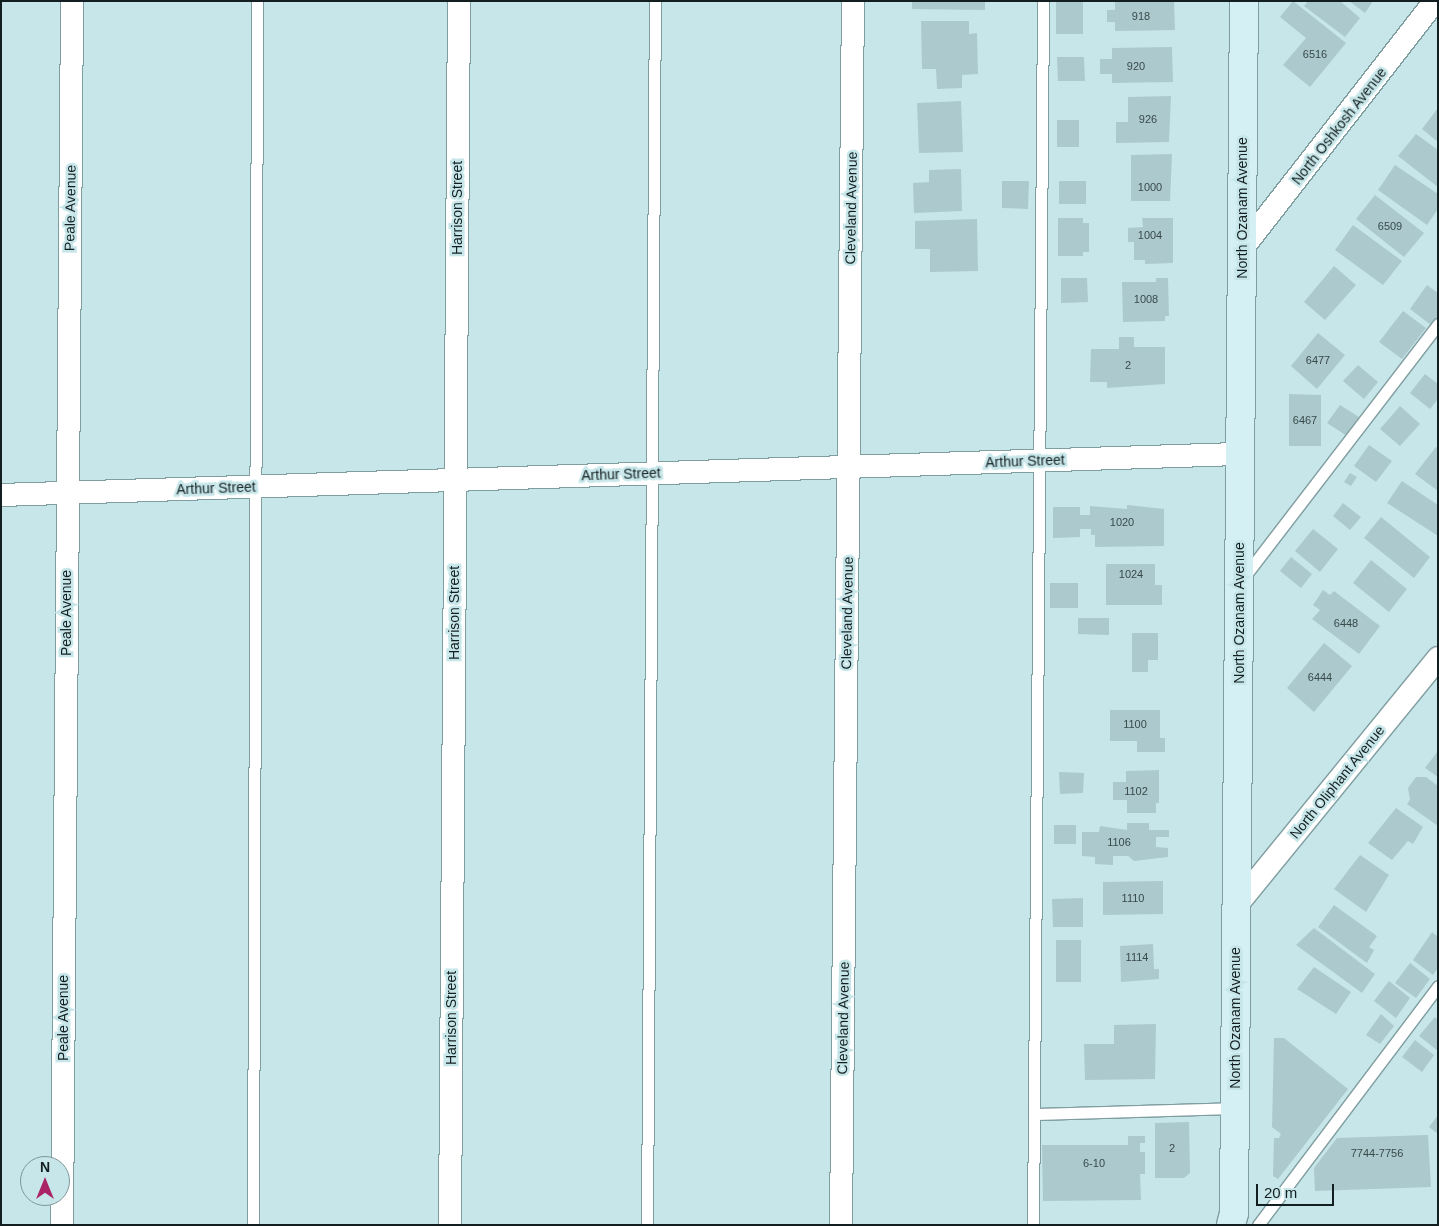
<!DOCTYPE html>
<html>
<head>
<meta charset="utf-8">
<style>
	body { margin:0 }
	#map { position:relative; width:1439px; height:1226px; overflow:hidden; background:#c7e6e9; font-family:Helvetica,sans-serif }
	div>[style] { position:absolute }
	.building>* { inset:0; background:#accacd }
	.roads { filter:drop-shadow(1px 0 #809da0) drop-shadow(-1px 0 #809da0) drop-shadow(0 1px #809da0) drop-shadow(0 -1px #809da0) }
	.lane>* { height:11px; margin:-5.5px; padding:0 5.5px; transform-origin:5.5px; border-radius:5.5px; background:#fff }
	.street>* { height:22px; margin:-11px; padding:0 11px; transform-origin:11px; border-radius:11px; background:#fff }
	.secondary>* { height:28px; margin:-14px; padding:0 14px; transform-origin:14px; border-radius:14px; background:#d4f0f4 }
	span { translate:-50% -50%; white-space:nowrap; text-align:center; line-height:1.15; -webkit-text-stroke:5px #c7e6e9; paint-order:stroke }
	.number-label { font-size:11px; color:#39494b }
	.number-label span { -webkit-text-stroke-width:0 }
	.street-label { font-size:14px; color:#131e20 }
	.frame { position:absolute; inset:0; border:2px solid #131e20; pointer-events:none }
	.north { position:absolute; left:20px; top:1156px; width:50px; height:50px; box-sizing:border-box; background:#c7e6e9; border:1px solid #7f9699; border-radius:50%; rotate:0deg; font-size:14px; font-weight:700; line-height:20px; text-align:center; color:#131e20 }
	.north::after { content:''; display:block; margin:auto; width:18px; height:22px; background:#ab2367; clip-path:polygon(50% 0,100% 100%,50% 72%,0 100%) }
	.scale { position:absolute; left:1256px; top:1184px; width:78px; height:22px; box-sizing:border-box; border:2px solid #131e20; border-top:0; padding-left:6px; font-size:15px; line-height:18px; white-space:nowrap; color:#131e20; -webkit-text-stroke:4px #c7e6e9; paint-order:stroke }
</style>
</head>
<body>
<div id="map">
	<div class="building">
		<i style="clip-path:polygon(912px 1px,985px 1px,985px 10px,912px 9px)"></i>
		<i style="clip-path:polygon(1056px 1px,1083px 1px,1083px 34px,1056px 34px)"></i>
		<i style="clip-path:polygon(1115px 1px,1174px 1px,1175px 30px,1115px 31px,1115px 22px,1107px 22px,1107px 10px,1115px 10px)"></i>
		<i style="clip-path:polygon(1293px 1px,1346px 43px,1310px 87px,1283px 65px,1306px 38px,1280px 17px)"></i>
		<i style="clip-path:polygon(1308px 1px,1340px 1px,1360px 18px,1345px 37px,1304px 6px)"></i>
		<i style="clip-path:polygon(1349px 1px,1373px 1px,1365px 13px)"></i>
		<i style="clip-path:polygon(921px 21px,969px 21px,969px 34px,977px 33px,978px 74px,962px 75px,962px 88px,937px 89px,936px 69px,922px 69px)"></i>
		<i style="clip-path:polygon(1172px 47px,1173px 82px,1112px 83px,1112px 74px,1100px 74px,1100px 59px,1112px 59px,1112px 48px)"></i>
		<i style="clip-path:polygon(1057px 57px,1084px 57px,1085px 81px,1058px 81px)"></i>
		<i style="clip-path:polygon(1171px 96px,1169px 142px,1116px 143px,1116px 122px,1128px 122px,1128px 97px)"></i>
		<i style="clip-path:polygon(961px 101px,963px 152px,919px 153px,917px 103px)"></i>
		<i style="clip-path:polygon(1438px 108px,1438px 142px,1422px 129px)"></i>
		<i style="clip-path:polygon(1057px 120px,1079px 120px,1079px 147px,1057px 147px)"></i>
		<i style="clip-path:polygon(1416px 134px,1438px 150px,1438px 187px,1398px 156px)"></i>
		<i style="clip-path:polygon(1172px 154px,1170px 201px,1131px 201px,1131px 155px)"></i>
		<i style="clip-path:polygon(1395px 165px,1438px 194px,1438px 209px,1427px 225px,1378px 190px)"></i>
		<i style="clip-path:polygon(961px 169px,962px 211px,914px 213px,913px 183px,929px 182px,929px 170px)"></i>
		<i style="clip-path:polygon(1002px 181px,1029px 181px,1028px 209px,1002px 208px)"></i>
		<i style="clip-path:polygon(1059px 181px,1086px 181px,1086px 204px,1059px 204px)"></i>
		<i style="clip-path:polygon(1375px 195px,1424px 233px,1404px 257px,1356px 219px)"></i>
		<i style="clip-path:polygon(1058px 218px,1083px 218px,1083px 223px,1089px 223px,1089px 252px,1083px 252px,1083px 256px,1058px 256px)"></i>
		<i style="clip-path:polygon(1142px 218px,1173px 218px,1173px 263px,1145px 264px,1145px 260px,1134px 260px,1134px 242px,1128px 242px,1128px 228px,1143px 227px)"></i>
		<i style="clip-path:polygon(977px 219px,978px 271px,930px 272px,930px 249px,915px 249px,915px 221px)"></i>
		<i style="clip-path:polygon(1353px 225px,1402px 261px,1383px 285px,1335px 250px)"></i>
		<i style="clip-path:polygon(1334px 266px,1356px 285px,1325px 320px,1304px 302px)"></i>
		<i style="clip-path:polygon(1061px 278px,1087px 278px,1088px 302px,1061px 303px)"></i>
		<i style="clip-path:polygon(1156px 278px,1168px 278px,1169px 316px,1165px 316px,1165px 321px,1123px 322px,1122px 282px,1156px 282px)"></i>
		<i style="clip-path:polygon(1427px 285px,1438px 293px,1438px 317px,1431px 325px,1410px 309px)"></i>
		<i style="clip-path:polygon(1403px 311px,1426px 328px,1402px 359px,1379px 342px)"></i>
		<i style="clip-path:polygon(1318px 333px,1345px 355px,1317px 389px,1291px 366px)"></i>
		<i style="clip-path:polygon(1119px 337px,1134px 337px,1134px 347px,1165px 347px,1165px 384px,1107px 388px,1107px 382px,1090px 382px,1091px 349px,1119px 349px)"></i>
		<i style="clip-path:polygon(1358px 365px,1378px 382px,1364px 399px,1343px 381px)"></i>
		<i style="clip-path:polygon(1425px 374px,1438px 384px,1438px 399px,1430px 409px,1410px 393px)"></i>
		<i style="clip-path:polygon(1289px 394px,1321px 395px,1321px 446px,1289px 446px)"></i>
		<i style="clip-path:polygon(1340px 405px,1359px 417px,1347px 436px,1327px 423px)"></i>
		<i style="clip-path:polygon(1400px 406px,1420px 424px,1400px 446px,1380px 429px)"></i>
		<i style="clip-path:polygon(1369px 445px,1392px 461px,1376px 482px,1354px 466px)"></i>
		<i style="clip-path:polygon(1436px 447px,1438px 448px,1438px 491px,1415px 474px)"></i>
		<i style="clip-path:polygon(1350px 473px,1357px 477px,1351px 486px,1344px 482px)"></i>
		<i style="clip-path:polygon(1402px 481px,1438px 505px,1438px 536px,1387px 503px)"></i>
		<i style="clip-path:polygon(1343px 503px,1361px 517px,1350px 530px,1333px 516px)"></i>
		<i style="clip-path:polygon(1127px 505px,1164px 509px,1164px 546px,1095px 547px,1095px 535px,1091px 535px,1091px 529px,1080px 529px,1080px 537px,1053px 538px,1053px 507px,1080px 507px,1080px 515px,1090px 515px,1090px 506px,1127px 509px)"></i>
		<i style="clip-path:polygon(1381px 517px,1430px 557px,1414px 578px,1364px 538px)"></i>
		<i style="clip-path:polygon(1313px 529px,1338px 549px,1320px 572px,1295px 551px)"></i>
		<i style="clip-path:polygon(1291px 557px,1312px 574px,1301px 588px,1280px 571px)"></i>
		<i style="clip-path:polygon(1371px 560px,1407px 589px,1389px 612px,1353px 583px)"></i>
		<i style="clip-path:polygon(1106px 564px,1155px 564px,1155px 585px,1162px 585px,1162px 605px,1106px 605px)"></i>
		<i style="clip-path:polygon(1050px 583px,1078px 583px,1078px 608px,1050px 608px)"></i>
		<i style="clip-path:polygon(1323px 590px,1330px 595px,1334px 591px,1380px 626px,1359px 654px,1312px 619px,1320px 610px,1313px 605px)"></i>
		<i style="clip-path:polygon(1078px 618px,1109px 618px,1109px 635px,1078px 634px)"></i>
		<i style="clip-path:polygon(1132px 633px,1158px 633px,1158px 660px,1148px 660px,1148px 672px,1132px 672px)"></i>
		<i style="clip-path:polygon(1324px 643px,1352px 666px,1314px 712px,1287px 688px)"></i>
		<i style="clip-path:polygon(1110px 710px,1160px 710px,1160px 738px,1165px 738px,1165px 752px,1137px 752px,1137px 741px,1110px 741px)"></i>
		<i style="clip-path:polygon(1438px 751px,1438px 777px,1425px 768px)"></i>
		<i style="clip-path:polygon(1159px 770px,1159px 803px,1156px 803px,1156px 813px,1127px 813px,1127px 800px,1113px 800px,1113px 782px,1126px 782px,1126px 771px)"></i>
		<i style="clip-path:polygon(1059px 772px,1084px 773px,1083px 793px,1060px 794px)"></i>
		<i style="clip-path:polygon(1416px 777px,1426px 777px,1438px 786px,1438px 826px,1407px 804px,1410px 800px,1408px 788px)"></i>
		<i style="clip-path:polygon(1396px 808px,1423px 827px,1413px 844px,1408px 841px,1392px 860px,1368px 843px)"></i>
		<i style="clip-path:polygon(1127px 823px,1149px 823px,1149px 830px,1169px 830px,1169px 837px,1156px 837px,1156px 847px,1168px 848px,1168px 857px,1134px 861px,1128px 856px,1113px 856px,1113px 865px,1095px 864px,1095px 857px,1082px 856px,1082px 832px,1099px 832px,1100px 826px,1127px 830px)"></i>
		<i style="clip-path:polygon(1054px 825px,1076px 825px,1076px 844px,1054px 844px)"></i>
		<i style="clip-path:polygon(1360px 855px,1389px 875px,1366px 912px,1334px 889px)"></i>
		<i style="clip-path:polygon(1163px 881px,1163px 914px,1103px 915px,1103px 882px)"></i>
		<i style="clip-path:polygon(1083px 898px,1083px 927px,1053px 927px,1052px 899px)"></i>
		<i style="clip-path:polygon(1334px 905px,1377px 936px,1369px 947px,1374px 950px,1367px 963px,1318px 927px)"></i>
		<i style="clip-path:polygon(1314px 928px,1375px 974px,1362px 993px,1296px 945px)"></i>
		<i style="clip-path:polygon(1432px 932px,1438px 937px,1438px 968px,1433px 975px,1413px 960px)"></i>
		<i style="clip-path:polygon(1056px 940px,1081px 940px,1081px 982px,1056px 982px)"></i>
		<i style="clip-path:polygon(1153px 944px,1154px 969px,1159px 969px,1159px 979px,1121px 982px,1120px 946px)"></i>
		<i style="clip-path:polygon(1410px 963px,1430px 979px,1416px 998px,1395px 983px)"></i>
		<i style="clip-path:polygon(1314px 967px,1351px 992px,1336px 1014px,1297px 989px)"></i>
		<i style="clip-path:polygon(1389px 981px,1410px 998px,1396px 1018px,1374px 1001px)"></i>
		<i style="clip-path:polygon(1381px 1014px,1394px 1026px,1380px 1044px,1366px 1035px)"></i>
		<i style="clip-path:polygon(1435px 1017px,1438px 1020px,1438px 1051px,1419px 1036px)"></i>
		<i style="clip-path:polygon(1156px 1024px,1155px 1079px,1085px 1080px,1084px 1044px,1114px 1044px,1114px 1025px)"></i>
		<i style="clip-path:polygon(1274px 1038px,1284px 1038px,1348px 1089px,1278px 1179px,1273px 1176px,1274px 1138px,1279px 1138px,1281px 1134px,1272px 1127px)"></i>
		<i style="clip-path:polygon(1415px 1040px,1434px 1055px,1422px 1072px,1402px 1057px)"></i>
		<i style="clip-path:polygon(1438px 1115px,1438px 1134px,1429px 1127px)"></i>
		<i style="clip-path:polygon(1189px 1122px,1190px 1173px,1184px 1178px,1155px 1178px,1155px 1123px)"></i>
		<i style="clip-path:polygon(1428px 1135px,1431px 1187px,1315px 1191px,1314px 1168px,1337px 1138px)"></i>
		<i style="clip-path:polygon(1128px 1136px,1145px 1136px,1145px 1143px,1140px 1143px,1140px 1152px,1145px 1152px,1145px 1174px,1140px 1174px,1141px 1200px,1043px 1201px,1042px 1145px,1128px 1145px)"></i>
	</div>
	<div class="roads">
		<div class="lane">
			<i style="left:1244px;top:577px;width:319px;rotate:-52.5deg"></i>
			<i style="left:1034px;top:1114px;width:201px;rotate:-1.7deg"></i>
			<i style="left:253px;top:1225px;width:1224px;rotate:-89.81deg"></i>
			<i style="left:647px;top:1225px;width:1224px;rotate:-89.63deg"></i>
			<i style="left:1033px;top:1225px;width:1224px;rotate:-89.53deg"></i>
			<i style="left:1258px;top:1225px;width:299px;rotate:-53deg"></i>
		</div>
		<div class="street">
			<i style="left:1242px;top:249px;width:314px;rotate:-52.1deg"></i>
			<i style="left:1px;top:495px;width:1240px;rotate:-1.9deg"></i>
			<i style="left:1236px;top:906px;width:320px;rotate:-50.8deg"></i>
			<i style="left:62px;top:1225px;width:1224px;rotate:-89.53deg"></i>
			<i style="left:450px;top:1225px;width:1224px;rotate:-89.58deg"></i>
			<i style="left:841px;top:1225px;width:1224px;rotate:-89.44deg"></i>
		</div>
		<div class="secondary">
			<i style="left:1231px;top:1225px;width:12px;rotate:-76deg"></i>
			<i style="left:1234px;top:1213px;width:1212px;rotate:-89.53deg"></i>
		</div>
	</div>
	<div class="number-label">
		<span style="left:1141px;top:16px">918</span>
		<span style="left:1315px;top:54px">6516</span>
		<span style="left:1136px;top:66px">920</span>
		<span style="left:1148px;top:119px">926</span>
		<span style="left:1150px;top:187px">1000</span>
		<span style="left:1390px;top:226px">6509</span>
		<span style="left:1150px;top:235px">1004</span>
		<span style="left:1146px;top:299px">1008</span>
		<span style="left:1318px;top:360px">6477</span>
		<span style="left:1128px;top:365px">2</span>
		<span style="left:1305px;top:420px">6467</span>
		<span style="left:1122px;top:522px">1020</span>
		<span style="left:1131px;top:574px">1024</span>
		<span style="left:1346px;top:623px">6448</span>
		<span style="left:1320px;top:677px">6444</span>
		<span style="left:1135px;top:724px">1100</span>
		<span style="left:1136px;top:791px">1102</span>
		<span style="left:1119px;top:842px">1106</span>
		<span style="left:1133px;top:898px">1110</span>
		<span style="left:1137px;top:957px">1114</span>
		<span style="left:1172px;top:1148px">2</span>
		<span style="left:1377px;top:1153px">7744-7756</span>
		<span style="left:1094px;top:1163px">6-10</span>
	</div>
	<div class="street-label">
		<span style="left:1339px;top:126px;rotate:-52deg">North Oshkosh Avenue</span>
		<span style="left:70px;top:208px;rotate:-89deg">Peale Avenue</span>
		<span style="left:457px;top:208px;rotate:-90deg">Harrison Street</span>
		<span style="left:851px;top:208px;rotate:-89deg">Cleveland Avenue</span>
		<span style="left:1242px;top:208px;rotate:-90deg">North Ozanam Avenue</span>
		<span style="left:1025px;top:461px;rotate:-2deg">Arthur Street</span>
		<span style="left:621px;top:474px;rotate:-2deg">Arthur Street</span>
		<span style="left:216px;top:488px;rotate:-2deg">Arthur Street</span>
		<span style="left:66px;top:613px;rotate:-90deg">Peale Avenue</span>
		<span style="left:454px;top:613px;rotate:-90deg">Harrison Street</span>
		<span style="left:847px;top:613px;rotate:-89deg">Cleveland Avenue</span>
		<span style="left:1239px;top:613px;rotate:-90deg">North Ozanam Avenue</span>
		<span style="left:1337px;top:782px;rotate:-51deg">North Oliphant Avenue</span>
		<span style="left:63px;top:1018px;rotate:-90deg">Peale Avenue</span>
		<span style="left:451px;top:1018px;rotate:-90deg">Harrison Street</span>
		<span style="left:843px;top:1018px;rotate:-89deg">Cleveland Avenue</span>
		<span style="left:1235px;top:1018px;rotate:-90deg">North Ozanam Avenue</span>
	</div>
	<div class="frame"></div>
	<div class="north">N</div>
	<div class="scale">20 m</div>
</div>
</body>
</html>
